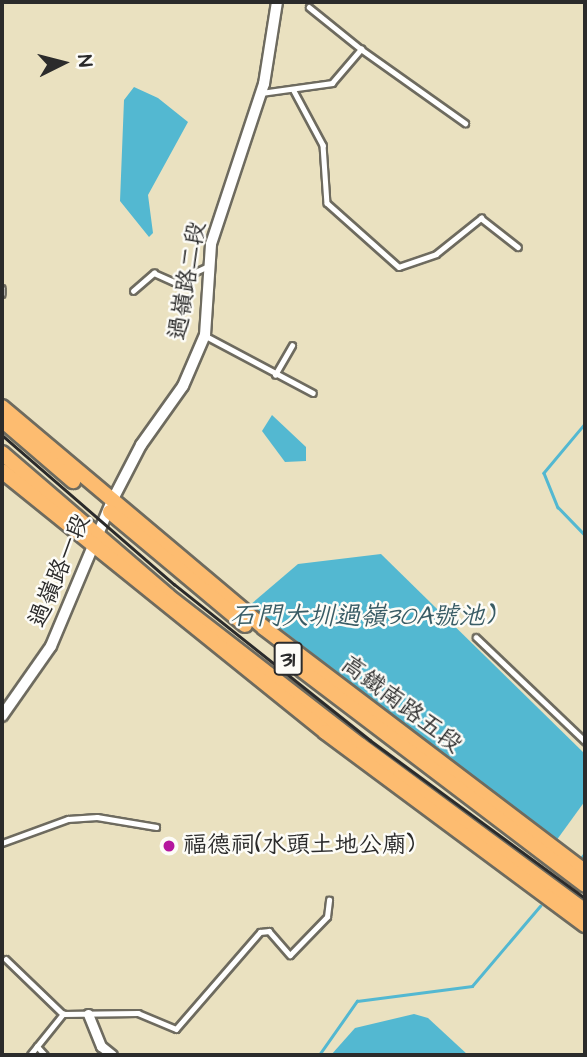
<!DOCTYPE html>
<html>
<head>
<meta charset="utf-8">
<style>
	body { margin:0 }
	#map { position:relative; width:587px; height:1057px; overflow:hidden; background:#eae1c0; font-family:"Architects Daughter","LXGW WenKai TC",sans-serif }
	div>[style] { position:absolute }
	.water>* { inset:0; background:#53b8d1 }
	.stream>* { height:2.5px; margin:-1.25px; padding:0 1.25px; transform-origin:1.25px; border-radius:1.25px; background:#53b8d1 }
	.roads { filter:drop-shadow(2px 0 #6e6b5f) drop-shadow(-2px 0 #6e6b5f) drop-shadow(0 2px #6e6b5f) drop-shadow(0 -2px #6e6b5f) }
	.service>* { height:4.5px; margin:-2.25px; padding:0 2.25px; transform-origin:2.25px; border-radius:2.25px; background:#fff }
	.minor>* { height:9px; margin:-4.5px; padding:0 4.5px; transform-origin:4.5px; border-radius:4.5px; background:#fff }
	.tertiary>* { height:10px; margin:-5px; padding:0 5px; transform-origin:5px; border-radius:5px; background:#fff }
	.primary>* { height:14px; margin:-7px; padding:0 7px; transform-origin:7px; border-radius:7px; background:#fdbc70 }
	.rail>* { height:2.5px; margin:-1.25px; padding:0 1.25px; transform-origin:1.25px; border-radius:1.25px; background:#2b2b2b }
	.dots>* { width:19px; height:19px; translate:-50% -50%; box-sizing:border-box; border:4px solid #fdfcf7; border-radius:50% }
	span { translate:-50% -50%; white-space:nowrap; text-align:center; line-height:1.15; -webkit-text-stroke:5px #fdfcf7; paint-order:stroke }
	.shield-label span { padding:2px 5px; background:#fdfcf7; border:2px solid; border-radius:5px; -webkit-text-stroke-width:0 }
	.shield-label { font-size:23px; color:#2b2b2b; font-weight:700 }
	.street-label { font-size:24px; color:#2b2b2b }
	.poi-label { font-size:24px; color:#2b2b2b }
	.left { translate:0 -50%; text-align:left }
	.water-label { font-size:26px; color:#395c65; font-style:italic }
	.frame { position:absolute; inset:0; border:4px solid #2b2b2b; pointer-events:none }
	.north { position:absolute; left:28px; top:28px; width:70px; height:70px; -webkit-text-stroke:5px #fdfcf7; paint-order:stroke; rotate:84deg; font-size:19px; font-weight:700; line-height:28px; text-align:center; color:#2b2b2b }
	.north::after { content:''; display:block; margin:auto; width:24px; height:32px; background:#2b2b2b; clip-path:polygon(50% 0,100% 100%,50% 72%,0 100%) }
</style>
</head>
<body>
<div id="map">
	<div class="water">
		<i style="clip-path:polygon(134px 87px,158px 98px,188px 122px,148px 195px,153px 233px,149px 237px,120px 201px,124px 100px)"></i>
		<i style="clip-path:polygon(272px 415px,306px 447px,306px 461px,285px 462px,262px 431px)"></i>
		<i style="clip-path:polygon(381px 554px,585px 754px,585px 801px,556px 841px,250px 605px,298px 564px)"></i>
		<i style="clip-path:polygon(414px 1014px,428px 1018px,468px 1055px,331px 1055px,355px 1028px)"></i>
	</div>
	<div class="stream">
		<i style="left:585px;top:424px;width:64px;rotate:129.9deg"></i>
		<i style="left:544px;top:473px;width:37px;rotate:68deg"></i>
		<i style="left:558px;top:507px;width:39px;rotate:46deg"></i>
		<i style="left:582px;top:857px;width:5px;rotate:-53deg"></i>
		<i style="left:319px;top:1055px;width:66px;rotate:-54.9deg"></i>
		<i style="left:357px;top:1001px;width:116px;rotate:-7.4deg"></i>
		<i style="left:472px;top:986px;width:105px;rotate:-49.6deg"></i>
	</div>
	<div class="roads">
		<div class="service">
			<i style="left:309px;top:7px;width:67px;rotate:38.9deg"></i>
			<i style="left:293px;top:89px;width:64px;rotate:61.8deg"></i>
			<i style="left:323px;top:145px;width:58px;rotate:86.1deg"></i>
			<i style="left:327px;top:203px;width:96px;rotate:41.6deg"></i>
			<i style="left:399px;top:267px;width:39px;rotate:-19deg"></i>
			<i style="left:436px;top:254px;width:58px;rotate:-38.7deg"></i>
			<i style="left:481px;top:218px;width:47px;rotate:38.1deg"></i>
			<i style="left:261px;top:93px;width:72px;rotate:-8deg"></i>
			<i style="left:332px;top:83px;width:45px;rotate:-49.5deg"></i>
			<i style="left:361px;top:49px;width:128px;rotate:35.4deg"></i>
			<i style="left:2px;top:288px;width:6px;rotate:90deg"></i>
			<i style="left:133px;top:291px;width:28px;rotate:-41deg"></i>
			<i style="left:154px;top:273px;width:22px;rotate:24deg"></i>
			<i style="left:174px;top:282px;width:38px;rotate:-25deg"></i>
			<i style="left:206px;top:336px;width:121px;rotate:28deg"></i>
			<i style="left:275px;top:375px;width:34px;rotate:-60deg"></i>
			<i style="left:476px;top:637px;width:151px;rotate:43.7deg"></i>
			<i style="left:2px;top:843px;width:70px;rotate:-20deg"></i>
			<i style="left:68px;top:819px;width:29px;rotate:-4deg"></i>
			<i style="left:97px;top:817px;width:60px;rotate:9.6deg"></i>
			<i style="left:6px;top:959px;width:79px;rotate:44deg"></i>
			<i style="left:37px;top:1046px;width:12px;rotate:48deg"></i>
			<i style="left:30px;top:1055px;width:53px;rotate:-51.2deg"></i>
			<i style="left:63px;top:1014px;width:75px;rotate:-0.8deg"></i>
			<i style="left:138px;top:1013px;width:41px;rotate:22.8deg"></i>
			<i style="left:176px;top:1029px;width:128px;rotate:-49.1deg"></i>
			<i style="left:260px;top:932px;width:9px;rotate:-6deg"></i>
			<i style="left:269px;top:931px;width:32px;rotate:49deg"></i>
			<i style="left:290px;top:955px;width:53px;rotate:-45.8deg"></i>
			<i style="left:327px;top:917px;width:17px;rotate:-83deg"></i>
		</div>
		<div class="minor">
			<i style="left:88px;top:1014px;width:35px;rotate:68deg"></i>
			<i style="left:101px;top:1046px;width:14px;rotate:39deg"></i>
		</div>
		<div class="tertiary">
			<i style="left:2px;top:716px;width:85px;rotate:-55deg"></i>
			<i style="left:51px;top:646px;width:157px;rotate:-67.2deg"></i>
			<i style="left:112px;top:501px;width:63px;rotate:-62.6deg"></i>
			<i style="left:141px;top:445px;width:72px;rotate:-54.6deg"></i>
			<i style="left:183px;top:386px;width:56px;rotate:-66.7deg"></i>
			<i style="left:205px;top:335px;width:91px;rotate:-86.2deg"></i>
			<i style="left:211px;top:244px;width:169px;rotate:-71.7deg"></i>
			<i style="left:264px;top:84px;width:83px;rotate:-81deg"></i>
		</div>
		<div class="primary">
			<i style="left:2px;top:407px;width:343px;rotate:40.1deg"></i>
			<i style="left:264px;top:628px;width:403px;rotate:37.2deg"></i>
			<i style="left:2px;top:420px;width:94px;rotate:40.7deg"></i>
			<i style="left:2px;top:453px;width:219px;rotate:40.7deg"></i>
			<i style="left:168px;top:596px;width:243px;rotate:37.8deg"></i>
			<i style="left:360px;top:745px;width:280px;rotate:36.4deg"></i>
			<i style="left:2px;top:471px;width:415px;rotate:38.9deg"></i>
			<i style="left:325px;top:732px;width:324px;rotate:36.6deg"></i>
			<i style="left:110px;top:512px;width:176px;rotate:39.9deg"></i>
			<i style="left:302px;top:670px;width:355px;rotate:37.2deg"></i>
		</div>
	</div>
	<div class="rail">
		<i style="left:2px;top:435px;width:228px;rotate:40.9deg"></i>
		<i style="left:174px;top:584px;width:251px;rotate:38.5deg"></i>
		<i style="left:370px;top:740px;width:267px;rotate:36.3deg"></i>
	</div>
	<div class="dots">
		<i style="left:169px;top:846px;background:#b5179e"></i>
	</div>
	<div class="shield-label">
		<span style="left:288px;top:659px">31</span>
	</div>
	<div class="street-label">
		<span style="left:188px;top:281px;rotate:-80deg">過嶺路二段</span>
		<span style="left:60px;top:571px;rotate:-67deg">過嶺路一段</span>
		<span style="left:401px;top:705px;rotate:37deg">高鐵南路五段</span>
	</div>
	<div class="poi-label">
		<span class="left" style="left:183px;top:846px">福德祠(水頭土地公廟)</span>
	</div>
	<div class="water-label">
		<span style="left:362px;top:617px">石門大圳過嶺30A號池)</span>
	</div>
	<div class="frame"></div>
	<div class="north">N</div>
</div>
</body>
</html>
